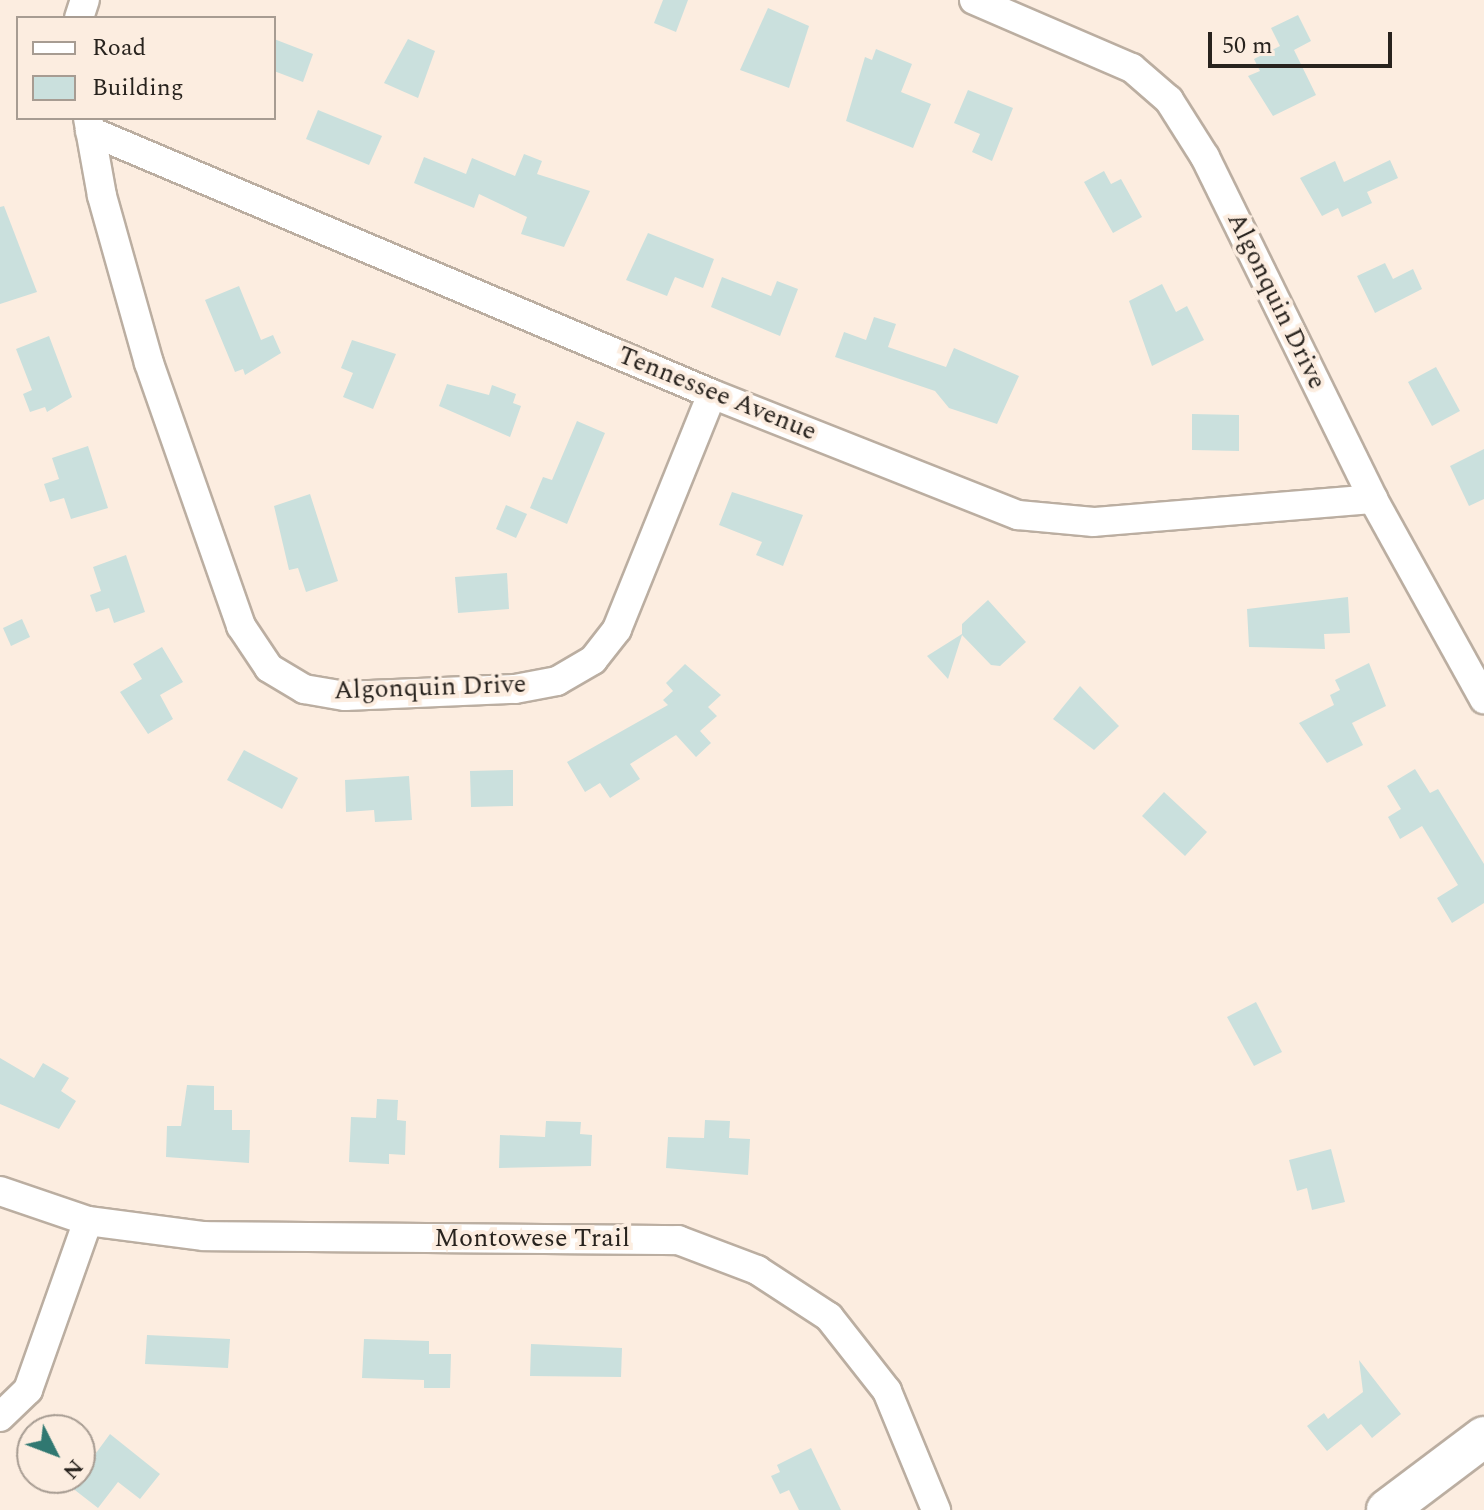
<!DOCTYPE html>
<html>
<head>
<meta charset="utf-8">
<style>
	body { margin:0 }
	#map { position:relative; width:1484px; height:1510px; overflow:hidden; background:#fcede0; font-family:Spectral,serif }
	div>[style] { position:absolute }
	.building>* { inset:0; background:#cae0dd }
	.roads { filter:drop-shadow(2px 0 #bbaea1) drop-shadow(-2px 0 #bbaea1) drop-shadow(0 2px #bbaea1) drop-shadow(0 -2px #bbaea1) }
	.street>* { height:28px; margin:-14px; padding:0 14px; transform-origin:14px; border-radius:14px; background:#fff }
	.secondary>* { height:40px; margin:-20px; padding:0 20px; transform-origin:20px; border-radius:20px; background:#fff }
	span { translate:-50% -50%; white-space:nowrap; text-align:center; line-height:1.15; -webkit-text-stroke:8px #fcede0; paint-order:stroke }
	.street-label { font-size:26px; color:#28231e }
	.legend { position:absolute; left:16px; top:16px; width:260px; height:104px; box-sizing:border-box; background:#fcede0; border:2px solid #a79c92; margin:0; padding:10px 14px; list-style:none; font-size:24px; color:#28231e }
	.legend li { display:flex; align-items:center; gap:16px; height:40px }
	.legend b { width:40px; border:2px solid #a79c92 }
	.north { position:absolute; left:16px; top:1414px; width:80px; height:80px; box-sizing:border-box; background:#fcede0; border:2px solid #a79c92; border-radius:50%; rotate:132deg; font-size:22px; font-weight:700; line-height:32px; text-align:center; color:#28231e }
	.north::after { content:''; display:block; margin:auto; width:28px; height:36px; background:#307871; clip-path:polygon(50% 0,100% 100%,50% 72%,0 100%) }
	.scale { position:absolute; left:1208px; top:32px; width:184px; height:36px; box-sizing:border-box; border:4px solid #28231e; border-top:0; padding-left:10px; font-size:24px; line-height:28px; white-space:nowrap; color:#28231e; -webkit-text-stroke:6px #fcede0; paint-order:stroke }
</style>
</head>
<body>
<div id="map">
	<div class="building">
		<i style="clip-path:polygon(663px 0,688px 0,676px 32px,654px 23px)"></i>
		<i style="clip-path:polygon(768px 8px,809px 26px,789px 88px,740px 70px)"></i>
		<i style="clip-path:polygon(1298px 15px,1311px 41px,1294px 50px,1316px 95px,1273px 116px,1248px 76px,1260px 71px,1254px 59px,1280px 46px,1271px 28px)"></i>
		<i style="clip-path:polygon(274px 39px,313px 54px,303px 82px,274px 71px)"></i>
		<i style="clip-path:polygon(408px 39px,435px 51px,418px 98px,384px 83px)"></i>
		<i style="clip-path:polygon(876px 49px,912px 64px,901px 92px,931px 104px,913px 148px,846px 121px,865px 57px,872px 60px)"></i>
		<i style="clip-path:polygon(968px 90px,1013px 108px,992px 161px,972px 152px,980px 134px,954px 123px)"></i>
		<i style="clip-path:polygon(318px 110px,382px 136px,369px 165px,306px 139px)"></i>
		<i style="clip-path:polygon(524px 154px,542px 161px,537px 174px,590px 191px,564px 247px,521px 234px,527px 217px,479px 194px,474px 208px,414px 183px,424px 157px,466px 174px,472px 158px,515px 176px)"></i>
		<i style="clip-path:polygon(1390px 160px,1398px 178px,1367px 192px,1372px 203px,1342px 217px,1338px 208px,1322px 216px,1300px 178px,1335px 161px,1344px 182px)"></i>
		<i style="clip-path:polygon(1104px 171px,1111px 184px,1121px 179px,1142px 217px,1113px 233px,1084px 182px)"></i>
		<i style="clip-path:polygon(4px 206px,37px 292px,0 304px,0 207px)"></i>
		<i style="clip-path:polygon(648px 233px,714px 259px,703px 288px,675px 277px,667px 296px,626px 280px)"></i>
		<i style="clip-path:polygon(1385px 263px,1393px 279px,1413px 269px,1422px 289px,1375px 313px,1357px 276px)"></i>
		<i style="clip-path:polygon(722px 277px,771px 296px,777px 281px,798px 289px,780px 336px,711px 307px)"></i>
		<i style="clip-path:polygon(1162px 284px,1176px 312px,1187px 306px,1204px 340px,1152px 366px,1129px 301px)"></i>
		<i style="clip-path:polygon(239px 286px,261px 340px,273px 335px,281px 353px,245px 375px,243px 369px,235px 372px,205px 300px)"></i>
		<i style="clip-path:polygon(874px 317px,896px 324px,888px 347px,946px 367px,954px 348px,1019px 376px,997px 424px,949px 408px,935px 391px,835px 357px,844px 332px,866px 340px)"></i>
		<i style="clip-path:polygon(49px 336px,72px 397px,47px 412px,45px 407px,30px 412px,23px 394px,32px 390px,16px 349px)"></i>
		<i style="clip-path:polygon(352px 340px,396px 354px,373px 409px,343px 397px,353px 373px,341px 368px)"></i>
		<i style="clip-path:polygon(1436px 367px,1460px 411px,1432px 426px,1408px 382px)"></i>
		<i style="clip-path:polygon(447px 384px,489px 395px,492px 385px,516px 394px,513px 403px,521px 406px,510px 437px,439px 406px)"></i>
		<i style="clip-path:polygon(1192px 414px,1239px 415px,1239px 451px,1192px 450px)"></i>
		<i style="clip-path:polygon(577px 421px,605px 433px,567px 524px,530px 508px,543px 477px,552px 480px)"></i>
		<i style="clip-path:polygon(88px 446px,108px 508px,71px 519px,64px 498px,50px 502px,44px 484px,59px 479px,52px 458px)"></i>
		<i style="clip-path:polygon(1484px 449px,1484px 499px,1469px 506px,1450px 466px)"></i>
		<i style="clip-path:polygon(732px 492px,803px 515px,783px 566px,756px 555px,762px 542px,719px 525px)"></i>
		<i style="clip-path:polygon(310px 494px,338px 581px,306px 592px,298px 568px,289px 570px,274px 506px)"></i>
		<i style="clip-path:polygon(506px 505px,527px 514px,516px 538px,496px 529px)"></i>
		<i style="clip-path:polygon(126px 555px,145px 612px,114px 623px,109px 608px,96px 612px,90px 595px,101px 591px,93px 567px)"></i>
		<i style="clip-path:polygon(507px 573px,509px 609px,458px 613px,455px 577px)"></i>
		<i style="clip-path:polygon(1348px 597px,1350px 633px,1324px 634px,1325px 649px,1249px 647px,1247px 609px)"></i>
		<i style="clip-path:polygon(988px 600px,1026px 642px,1000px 666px,991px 665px,962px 635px,948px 679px,927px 656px,962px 634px,962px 624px)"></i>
		<i style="clip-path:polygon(22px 619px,30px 637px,11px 646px,3px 628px)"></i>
		<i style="clip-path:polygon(162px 647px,183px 682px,160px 695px,173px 719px,148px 734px,120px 692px,142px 679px,133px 664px)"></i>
		<i style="clip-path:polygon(1369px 663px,1386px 706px,1352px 723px,1363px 745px,1327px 763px,1299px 723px,1334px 705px,1330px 695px,1340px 690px,1335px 680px)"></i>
		<i style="clip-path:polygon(685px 664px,721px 695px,708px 707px,717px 716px,700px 731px,711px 743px,696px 757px,676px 735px,630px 764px,640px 779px,610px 798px,600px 783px,585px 792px,567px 762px,668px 705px,663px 700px,673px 691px,666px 683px)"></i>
		<i style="clip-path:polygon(1080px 686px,1119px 726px,1094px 750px,1053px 719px)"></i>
		<i style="clip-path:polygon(244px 750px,298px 778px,282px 809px,227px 780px)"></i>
		<i style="clip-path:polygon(1415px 769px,1430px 793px,1438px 789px,1484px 864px,1484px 903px,1452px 923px,1437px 898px,1458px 885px,1422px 826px,1400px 839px,1388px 817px,1401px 809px,1387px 786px)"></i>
		<i style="clip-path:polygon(513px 770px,513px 806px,471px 807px,470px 771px)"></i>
		<i style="clip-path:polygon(409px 776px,412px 820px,375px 822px,374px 810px,346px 812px,345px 780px)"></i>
		<i style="clip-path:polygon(1164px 792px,1207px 832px,1185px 856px,1142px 816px)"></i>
		<i style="clip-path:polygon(1256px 1002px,1282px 1052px,1254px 1066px,1227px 1017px)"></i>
		<i style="clip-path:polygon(0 1058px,34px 1078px,43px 1063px,69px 1078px,61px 1091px,76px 1101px,59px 1129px,0 1104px)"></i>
		<i style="clip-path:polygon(187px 1085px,214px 1086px,214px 1110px,232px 1110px,232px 1130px,250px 1130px,249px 1163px,166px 1157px,167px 1126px,181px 1126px)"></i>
		<i style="clip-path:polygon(377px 1099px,398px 1100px,397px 1120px,406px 1121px,405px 1155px,389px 1154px,389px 1164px,349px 1162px,351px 1117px,376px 1118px)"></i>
		<i style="clip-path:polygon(705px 1120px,730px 1121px,729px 1138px,750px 1139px,748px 1175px,666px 1168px,668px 1137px,704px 1138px)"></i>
		<i style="clip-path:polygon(546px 1121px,581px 1122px,580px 1134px,592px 1135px,591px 1166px,499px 1168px,500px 1135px,545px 1137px)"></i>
		<i style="clip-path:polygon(1331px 1149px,1345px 1202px,1312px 1210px,1307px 1188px,1297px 1191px,1289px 1160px)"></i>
		<i style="clip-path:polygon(147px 1335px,230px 1339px,228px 1368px,145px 1364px)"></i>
		<i style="clip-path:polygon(364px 1339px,429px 1341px,429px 1354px,451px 1354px,450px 1388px,424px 1388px,424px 1380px,362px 1378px)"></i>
		<i style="clip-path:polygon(531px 1344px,622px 1348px,621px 1377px,530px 1376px)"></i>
		<i style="clip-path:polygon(1359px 1360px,1401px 1414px,1372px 1438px,1361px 1424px,1327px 1451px,1307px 1426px,1324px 1413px,1328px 1419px,1363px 1392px)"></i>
		<i style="clip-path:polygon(110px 1434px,160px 1474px,140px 1499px,118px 1482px,98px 1508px,71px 1487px)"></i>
		<i style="clip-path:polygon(811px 1448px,841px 1510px,799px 1510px,789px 1490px,780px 1494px,771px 1476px,780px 1472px,777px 1465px)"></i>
	</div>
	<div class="roads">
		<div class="street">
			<i style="left:974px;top:0;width:172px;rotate:23.3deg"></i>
			<i style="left:1132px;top:68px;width:49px;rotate:40.9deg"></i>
			<i style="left:1169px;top:100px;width:67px;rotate:57.7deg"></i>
			<i style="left:1205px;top:157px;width:381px;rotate:63.8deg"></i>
			<i style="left:1373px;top:499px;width:229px;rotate:61deg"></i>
			<i style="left:79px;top:18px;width:19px;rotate:-72deg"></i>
			<i style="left:88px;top:118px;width:79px;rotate:79.8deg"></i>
			<i style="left:102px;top:196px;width:173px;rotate:74.3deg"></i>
			<i style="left:149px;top:363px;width:279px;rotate:70.7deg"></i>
			<i style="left:241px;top:626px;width:50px;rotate:56.3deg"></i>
			<i style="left:269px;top:668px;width:41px;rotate:31deg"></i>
			<i style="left:304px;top:689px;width:42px;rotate:9.7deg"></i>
			<i style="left:345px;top:696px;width:170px;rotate:-2.4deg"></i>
			<i style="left:515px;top:689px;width:43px;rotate:-10.8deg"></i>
			<i style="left:557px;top:681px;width:42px;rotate:-30.3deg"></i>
			<i style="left:593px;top:660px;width:39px;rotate:-52deg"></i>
			<i style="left:617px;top:629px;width:253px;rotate:-68deg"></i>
			<i style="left:90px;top:131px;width:675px;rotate:22.92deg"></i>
			<i style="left:712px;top:394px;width:329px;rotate:21.6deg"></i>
			<i style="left:1018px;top:515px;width:76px;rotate:5.3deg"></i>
			<i style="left:1094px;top:522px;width:280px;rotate:-4.7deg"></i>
			<i style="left:0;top:1191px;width:93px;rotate:18.8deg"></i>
			<i style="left:88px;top:1221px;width:117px;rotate:7.4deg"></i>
			<i style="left:204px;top:1236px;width:474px;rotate:0.5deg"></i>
			<i style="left:678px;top:1240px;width:85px;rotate:20.8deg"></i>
			<i style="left:757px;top:1270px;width:86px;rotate:33.1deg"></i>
			<i style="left:829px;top:1317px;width:94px;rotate:51.9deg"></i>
			<i style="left:887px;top:1391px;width:129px;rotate:67.6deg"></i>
			<i style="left:0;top:1417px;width:39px;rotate:-44deg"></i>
			<i style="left:28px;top:1390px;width:179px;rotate:-70.5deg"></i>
		</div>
		<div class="secondary">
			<i style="left:1387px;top:1510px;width:121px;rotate:-37deg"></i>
		</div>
	</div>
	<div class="street-label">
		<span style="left:1276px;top:301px;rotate:64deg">Algonquin Drive</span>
		<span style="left:717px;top:394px;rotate:22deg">Tennessee Avenue</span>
		<span style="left:430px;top:688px;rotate:-2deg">Algonquin Drive</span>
		<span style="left:532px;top:1239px">Montowese Trail</span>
	</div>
	<ul class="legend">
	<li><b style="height:10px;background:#fff"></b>Road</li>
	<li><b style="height:22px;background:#cae0dd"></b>Building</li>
	</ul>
	<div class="north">N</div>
	<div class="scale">50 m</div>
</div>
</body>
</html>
